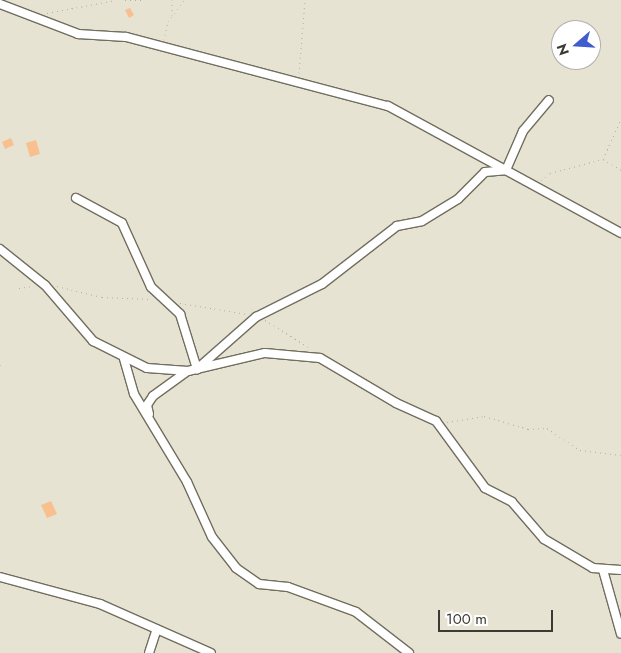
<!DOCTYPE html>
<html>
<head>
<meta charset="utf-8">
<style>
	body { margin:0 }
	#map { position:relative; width:621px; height:653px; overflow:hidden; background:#e7e3d2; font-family:Jost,sans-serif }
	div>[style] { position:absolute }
	.building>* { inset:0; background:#f8c08e }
	.path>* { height:1px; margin-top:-0.5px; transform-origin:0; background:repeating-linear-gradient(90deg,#b3b0a2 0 1px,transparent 0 5px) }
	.roads { filter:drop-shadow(1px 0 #716e5f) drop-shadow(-1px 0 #716e5f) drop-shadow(0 1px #716e5f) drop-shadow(0 -1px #716e5f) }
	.minor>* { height:8px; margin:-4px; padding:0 4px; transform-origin:4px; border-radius:4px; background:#fff }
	span { translate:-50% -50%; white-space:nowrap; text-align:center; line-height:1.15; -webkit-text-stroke:4.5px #fff; paint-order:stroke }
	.north { position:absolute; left:551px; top:20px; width:50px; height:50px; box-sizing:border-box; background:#fff; border:1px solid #b1b0ad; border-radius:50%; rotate:251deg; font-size:14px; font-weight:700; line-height:20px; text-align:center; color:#3c3a33 }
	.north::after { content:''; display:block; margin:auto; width:18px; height:22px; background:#415ccf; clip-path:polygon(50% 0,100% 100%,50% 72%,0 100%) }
	.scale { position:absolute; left:438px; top:610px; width:115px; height:22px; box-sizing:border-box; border:2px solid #3c3a33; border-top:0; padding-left:6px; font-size:15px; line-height:18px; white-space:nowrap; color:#3c3a33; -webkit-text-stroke:4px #fff; paint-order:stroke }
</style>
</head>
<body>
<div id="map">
	<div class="building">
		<i style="clip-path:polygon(130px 8px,134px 15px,129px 18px,125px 10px)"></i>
		<i style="clip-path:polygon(11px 138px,14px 145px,5px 149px,2px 142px)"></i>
		<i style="clip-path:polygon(36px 140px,40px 154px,30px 157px,26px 143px)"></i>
		<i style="clip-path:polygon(51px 501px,57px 514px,47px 518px,41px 505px)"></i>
	</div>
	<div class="path">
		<i style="left:125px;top:0;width:17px"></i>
		<i style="left:172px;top:0;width:15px;rotate:90deg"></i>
		<i style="left:47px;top:13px;width:70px;rotate:-10.7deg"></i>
		<i style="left:164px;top:40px;width:19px;rotate:-78deg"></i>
		<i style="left:168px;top:21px;width:26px;rotate:-53deg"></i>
		<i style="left:299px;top:73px;width:73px;rotate:-85.3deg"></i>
		<i style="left:603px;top:159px;width:44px;rotate:-65.8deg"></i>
		<i style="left:541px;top:180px;width:11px;rotate:-38deg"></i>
		<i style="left:550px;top:173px;width:55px;rotate:-14.8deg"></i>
		<i style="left:603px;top:159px;width:21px;rotate:31deg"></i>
		<i style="left:57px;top:286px;width:46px;rotate:13.7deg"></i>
		<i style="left:102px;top:297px;width:49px;rotate:2.3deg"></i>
		<i style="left:19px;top:288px;width:14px;rotate:-8deg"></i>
		<i style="left:180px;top:303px;width:68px;rotate:9.3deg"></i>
		<i style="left:265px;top:320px;width:53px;rotate:31.9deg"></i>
		<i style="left:0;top:365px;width:1px;rotate:-45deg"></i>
		<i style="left:447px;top:422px;width:37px;rotate:-9deg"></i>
		<i style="left:484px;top:416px;width:46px;rotate:16.5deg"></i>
		<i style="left:528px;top:429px;width:19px;rotate:-3deg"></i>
		<i style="left:547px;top:428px;width:40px;rotate:34deg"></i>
		<i style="left:580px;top:450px;width:41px;rotate:7deg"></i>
	</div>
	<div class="roads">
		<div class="minor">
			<i style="left:0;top:4px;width:84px;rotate:21deg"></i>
			<i style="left:78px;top:34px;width:48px;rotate:3.6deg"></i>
			<i style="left:126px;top:37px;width:271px;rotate:14.8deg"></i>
			<i style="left:388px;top:106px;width:265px;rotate:28.6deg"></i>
			<i style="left:76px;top:198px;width:52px;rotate:28.5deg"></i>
			<i style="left:122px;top:223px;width:70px;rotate:65.6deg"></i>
			<i style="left:151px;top:287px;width:40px;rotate:43deg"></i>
			<i style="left:180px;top:314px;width:58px;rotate:72.8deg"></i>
			<i style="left:197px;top:369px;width:79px;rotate:-41.4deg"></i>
			<i style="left:256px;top:317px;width:74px;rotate:-26.6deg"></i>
			<i style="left:322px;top:284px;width:95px;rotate:-37.7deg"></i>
			<i style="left:397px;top:226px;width:25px;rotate:-11deg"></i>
			<i style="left:422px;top:221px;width:42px;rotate:-31.4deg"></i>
			<i style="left:458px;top:199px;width:38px;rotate:-45deg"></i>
			<i style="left:485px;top:172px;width:21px;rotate:-5deg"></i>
			<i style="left:506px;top:170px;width:43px;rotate:-66.4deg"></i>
			<i style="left:523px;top:131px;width:40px;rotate:-50deg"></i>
			<i style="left:0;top:249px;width:58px;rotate:38.7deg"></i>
			<i style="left:45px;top:285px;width:74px;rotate:49.4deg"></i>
			<i style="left:93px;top:341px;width:60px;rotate:26.6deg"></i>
			<i style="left:147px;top:368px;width:41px;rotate:4.2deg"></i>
			<i style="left:188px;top:371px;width:79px;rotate:-13.2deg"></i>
			<i style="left:265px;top:353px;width:55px;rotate:5.2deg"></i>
			<i style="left:320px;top:358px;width:88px;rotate:30.6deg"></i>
			<i style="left:396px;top:403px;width:44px;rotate:24.2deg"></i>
			<i style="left:436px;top:421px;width:83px;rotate:53.8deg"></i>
			<i style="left:485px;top:488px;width:30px;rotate:27deg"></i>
			<i style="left:512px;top:502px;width:49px;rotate:49.1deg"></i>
			<i style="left:544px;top:539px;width:57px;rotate:30.6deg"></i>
			<i style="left:593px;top:568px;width:28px;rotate:4deg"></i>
			<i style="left:124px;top:359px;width:36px;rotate:74deg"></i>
			<i style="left:134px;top:394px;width:103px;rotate:58.9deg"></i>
			<i style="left:187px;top:482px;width:60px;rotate:65.6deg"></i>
			<i style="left:212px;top:537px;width:39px;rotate:52deg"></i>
			<i style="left:236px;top:568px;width:28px;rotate:35deg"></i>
			<i style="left:259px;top:584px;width:29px;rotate:6deg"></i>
			<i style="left:288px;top:587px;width:72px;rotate:20.2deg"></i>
			<i style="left:356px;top:612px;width:67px;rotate:37.7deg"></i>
			<i style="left:149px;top:414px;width:9px;rotate:-103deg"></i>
			<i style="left:147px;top:405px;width:11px;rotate:-56deg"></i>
			<i style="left:153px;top:396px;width:41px;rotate:-36deg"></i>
			<i style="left:603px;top:570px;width:66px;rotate:74.3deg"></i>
			<i style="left:0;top:577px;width:104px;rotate:15.1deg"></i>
			<i style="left:100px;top:604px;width:121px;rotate:23.8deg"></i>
			<i style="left:149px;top:653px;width:25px;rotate:-72deg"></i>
		</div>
	</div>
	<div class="north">N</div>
	<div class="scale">100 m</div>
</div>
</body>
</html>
